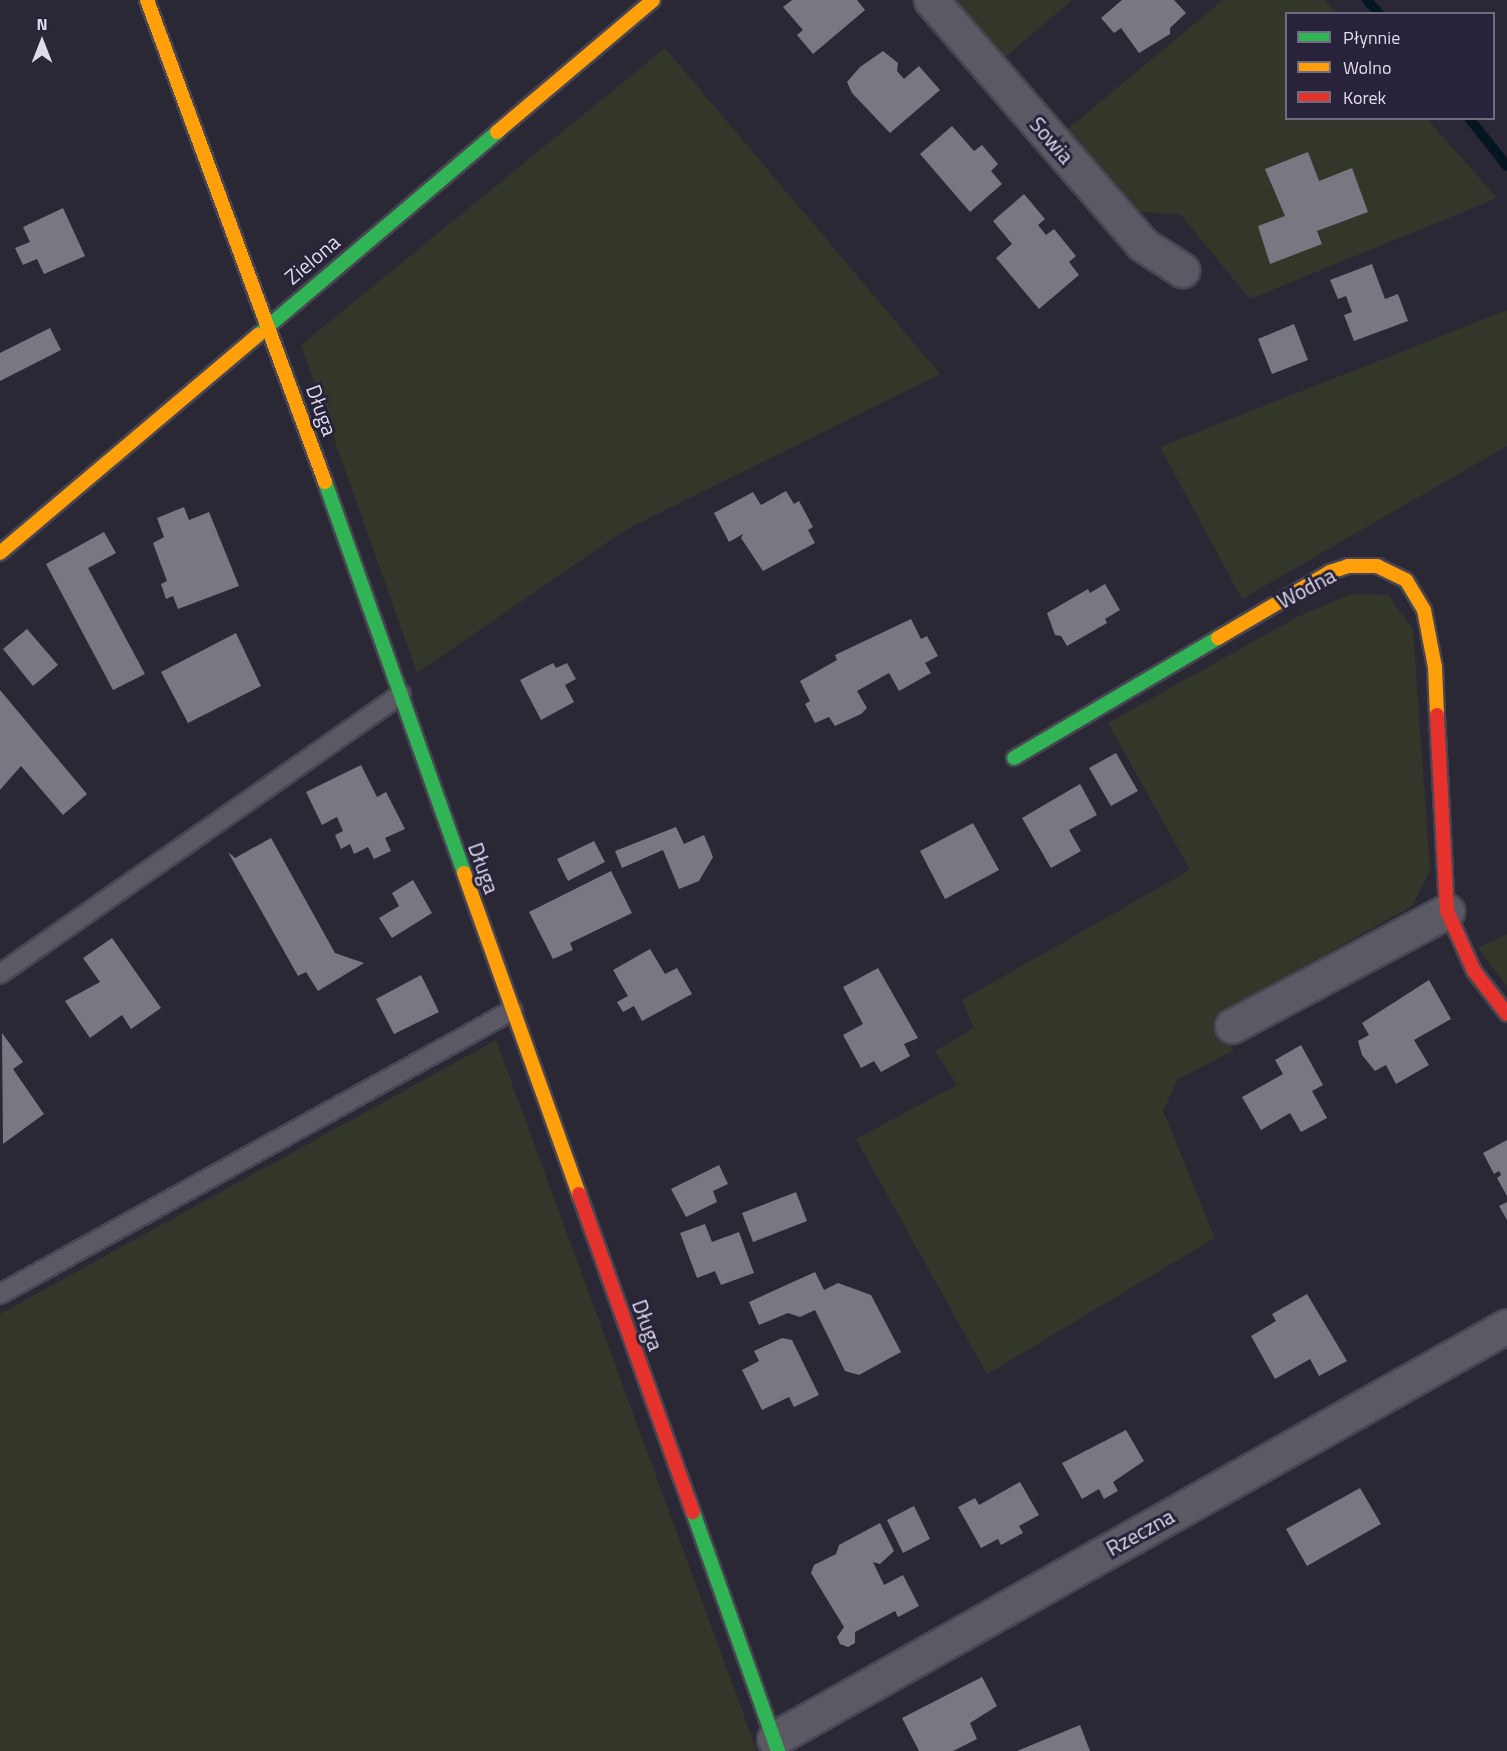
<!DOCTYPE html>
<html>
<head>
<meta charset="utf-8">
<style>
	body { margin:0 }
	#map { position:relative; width:1507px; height:1751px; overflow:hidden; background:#2b2835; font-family:"Titillium Web",sans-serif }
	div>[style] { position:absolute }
	.green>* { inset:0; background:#323729 }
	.stream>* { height:10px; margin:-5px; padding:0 5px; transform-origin:5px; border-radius:5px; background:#041621 }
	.building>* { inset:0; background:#797782 }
	.roads { filter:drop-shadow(2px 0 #484652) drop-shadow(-2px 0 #484652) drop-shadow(0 2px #484652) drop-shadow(0 -2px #484652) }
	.lane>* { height:18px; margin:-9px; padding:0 9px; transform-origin:9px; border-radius:9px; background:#5b5963 }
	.street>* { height:33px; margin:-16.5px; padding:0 16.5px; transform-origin:16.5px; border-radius:16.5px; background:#5b5963 }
	.fast>* { height:14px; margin:-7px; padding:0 7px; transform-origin:7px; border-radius:7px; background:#30b455 }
	.slow>* { height:14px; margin:-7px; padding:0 7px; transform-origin:7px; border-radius:7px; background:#ff9f0a }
	.jam>* { height:14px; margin:-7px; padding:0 7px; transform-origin:7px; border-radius:7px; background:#e5322d }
	span { translate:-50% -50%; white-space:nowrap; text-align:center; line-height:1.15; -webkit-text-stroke:6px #28233a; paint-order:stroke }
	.street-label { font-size:21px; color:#dfdcec }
	.legend { position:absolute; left:1285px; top:12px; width:210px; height:108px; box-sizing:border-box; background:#28233a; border:2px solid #716d81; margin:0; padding:8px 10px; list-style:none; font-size:18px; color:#dfdcec }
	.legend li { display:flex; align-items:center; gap:12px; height:30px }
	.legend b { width:30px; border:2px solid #716d81 }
	.north { position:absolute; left:12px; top:12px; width:60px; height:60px; -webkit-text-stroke:4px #28233a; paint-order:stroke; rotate:0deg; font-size:16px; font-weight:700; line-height:24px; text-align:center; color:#dfdcec }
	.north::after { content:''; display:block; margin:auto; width:21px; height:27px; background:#dfdcec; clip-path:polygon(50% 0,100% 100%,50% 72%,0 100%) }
</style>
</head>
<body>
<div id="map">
	<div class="green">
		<i style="clip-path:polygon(952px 0,1072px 0,1003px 59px)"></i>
		<i style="clip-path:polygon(1223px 0,1324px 0,1336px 13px,1286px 14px,1286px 118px,1427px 119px,1497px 198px,1250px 299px,1180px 214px,1133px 212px,1064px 132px)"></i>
		<i style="clip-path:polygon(665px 48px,940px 374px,625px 530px,417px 673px,301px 345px)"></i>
		<i style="clip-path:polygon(1507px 310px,1507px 446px,1242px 599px,1160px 447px)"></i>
		<i style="clip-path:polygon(1352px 594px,1388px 595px,1413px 629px,1430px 870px,1412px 906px,1214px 1017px,1234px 1050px,1177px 1080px,1163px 1111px,1215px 1238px,987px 1374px,856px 1139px,957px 1085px,935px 1051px,974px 1028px,962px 1000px,1190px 870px,1108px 723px,1297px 617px)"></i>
		<i style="clip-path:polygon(1507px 934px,1507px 986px,1478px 948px)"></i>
		<i style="clip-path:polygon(496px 1040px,757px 1751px,0 1751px,0 1314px)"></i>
	</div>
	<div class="stream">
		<i style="left:1367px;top:0;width:18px;rotate:49deg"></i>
		<i style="left:1469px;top:118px;width:61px;rotate:51.6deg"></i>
	</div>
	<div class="building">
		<i style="clip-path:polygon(792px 0,857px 0,865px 10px,813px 54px,797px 35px,803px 30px,783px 7px)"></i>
		<i style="clip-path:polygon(1122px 0,1174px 0,1186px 13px,1170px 28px,1170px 34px,1139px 53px,1121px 28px,1114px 33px,1101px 18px)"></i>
		<i style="clip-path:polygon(883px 51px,898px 63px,897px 71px,904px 79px,919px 66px,940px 90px,890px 133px,852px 93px,847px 82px,860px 67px)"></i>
		<i style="clip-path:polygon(952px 126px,974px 151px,982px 145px,998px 164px,991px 171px,1002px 184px,970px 212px,920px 154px)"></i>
		<i style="clip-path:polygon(1308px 152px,1319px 181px,1352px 168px,1368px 212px,1317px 231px,1322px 244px,1270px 264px,1258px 226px,1285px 216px,1265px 169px)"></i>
		<i style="clip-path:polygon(1024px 194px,1045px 219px,1038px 225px,1046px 235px,1054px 229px,1076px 256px,1069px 262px,1079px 275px,1039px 309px,996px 258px,1012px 244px,993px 221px)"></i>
		<i style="clip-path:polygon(63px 208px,85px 256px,44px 274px,37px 259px,23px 265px,15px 248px,30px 242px,23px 227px)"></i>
		<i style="clip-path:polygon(1372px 264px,1385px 299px,1398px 294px,1408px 321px,1354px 341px,1344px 315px,1352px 312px,1346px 296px,1338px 299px,1330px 280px)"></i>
		<i style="clip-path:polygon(1294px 324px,1308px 360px,1272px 374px,1258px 339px)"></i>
		<i style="clip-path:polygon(50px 328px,61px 350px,0 381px,0 353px)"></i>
		<i style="clip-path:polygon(786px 491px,794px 504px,799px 501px,813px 527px,808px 530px,815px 543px,763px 571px,741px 538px,743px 534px,729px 542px,714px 513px,753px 492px,761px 505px)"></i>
		<i style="clip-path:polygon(184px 507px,189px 520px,209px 512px,239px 586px,178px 609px,173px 596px,166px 599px,161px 584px,167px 581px,153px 543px,164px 537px,157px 518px)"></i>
		<i style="clip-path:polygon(104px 532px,116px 553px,88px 568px,145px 674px,113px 690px,46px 564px)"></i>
		<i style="clip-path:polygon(1105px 584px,1120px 610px,1105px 619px,1107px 623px,1067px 646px,1061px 636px,1055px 635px,1047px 613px,1088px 589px,1090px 593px)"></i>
		<i style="clip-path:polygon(911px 619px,921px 639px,927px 636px,938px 656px,925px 663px,931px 673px,899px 691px,889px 673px,857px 691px,867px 708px,861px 714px,835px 726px,829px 717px,815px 723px,805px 704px,810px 701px,800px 681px,837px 660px,835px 655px)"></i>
		<i style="clip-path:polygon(27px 629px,58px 665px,33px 686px,3px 649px)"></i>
		<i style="clip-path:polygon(236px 633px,261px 686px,188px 723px,161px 672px)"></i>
		<i style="clip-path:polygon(553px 663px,556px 668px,567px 663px,576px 679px,565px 685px,574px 702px,541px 720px,520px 680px)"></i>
		<i style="clip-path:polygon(0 690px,87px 794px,63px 815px,21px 766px,0 790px)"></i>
		<i style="clip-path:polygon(1116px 753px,1138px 791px,1111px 806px,1089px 768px)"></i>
		<i style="clip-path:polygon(361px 765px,377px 797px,386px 792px,405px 829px,385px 838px,391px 851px,374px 859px,368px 847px,354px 854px,350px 844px,341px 849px,335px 835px,343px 831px,337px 817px,322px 825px,306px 792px)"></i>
		<i style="clip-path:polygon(1080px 784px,1097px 815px,1069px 830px,1081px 851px,1051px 868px,1022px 818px)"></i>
		<i style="clip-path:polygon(973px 823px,999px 870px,945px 899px,920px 851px)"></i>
		<i style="clip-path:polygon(676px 827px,684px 844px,704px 835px,713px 857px,699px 881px,679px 889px,663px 850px,622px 868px,615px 851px)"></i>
		<i style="clip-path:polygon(271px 838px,335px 953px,364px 963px,318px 991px,306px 972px,298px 976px,228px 852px,235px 858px)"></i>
		<i style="clip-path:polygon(594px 841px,605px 862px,568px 881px,557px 859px)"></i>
		<i style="clip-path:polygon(611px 871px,632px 913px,570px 943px,573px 950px,553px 959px,529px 912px)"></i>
		<i style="clip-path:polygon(413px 880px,432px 913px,392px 938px,379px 918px,399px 906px,392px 893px)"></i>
		<i style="clip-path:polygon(112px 938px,161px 1008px,131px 1029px,122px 1015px,90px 1038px,65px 1001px,100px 982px,83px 958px)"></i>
		<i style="clip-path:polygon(650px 949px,665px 974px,677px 968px,692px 994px,642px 1021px,634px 1006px,623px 1012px,617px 1002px,628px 996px,613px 970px)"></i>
		<i style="clip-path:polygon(878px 968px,918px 1038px,904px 1044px,910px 1056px,881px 1072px,874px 1061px,861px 1068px,843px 1035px,863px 1024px,843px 987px)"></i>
		<i style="clip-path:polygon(421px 975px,439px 1012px,394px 1034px,376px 999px)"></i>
		<i style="clip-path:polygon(1429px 980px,1451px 1019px,1414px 1040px,1429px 1065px,1396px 1084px,1386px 1065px,1375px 1071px,1362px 1055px,1358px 1041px,1369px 1035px,1362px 1023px)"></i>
		<i style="clip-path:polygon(2px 1033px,23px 1062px,13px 1069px,44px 1114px,3px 1144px)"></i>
		<i style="clip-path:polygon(1301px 1045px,1323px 1085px,1312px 1091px,1327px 1118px,1301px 1132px,1290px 1113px,1261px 1130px,1242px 1097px,1283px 1074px,1275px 1060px)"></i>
		<i style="clip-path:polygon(1507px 1140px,1507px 1196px,1497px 1178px,1501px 1175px,1499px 1171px,1494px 1174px,1483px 1153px)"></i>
		<i style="clip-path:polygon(719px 1165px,728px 1184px,713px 1191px,717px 1202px,686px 1217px,671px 1189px)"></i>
		<i style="clip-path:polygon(796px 1192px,807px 1221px,753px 1242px,742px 1213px)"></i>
		<i style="clip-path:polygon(1507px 1202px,1507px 1220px,1499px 1206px)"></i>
		<i style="clip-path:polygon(705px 1224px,712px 1242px,739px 1232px,754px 1273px,721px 1285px,715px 1271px,697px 1278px,680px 1233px)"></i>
		<i style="clip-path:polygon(815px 1272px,824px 1290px,838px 1283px,871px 1295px,901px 1352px,859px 1375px,845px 1371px,815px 1310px,800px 1317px,788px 1313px,759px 1325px,749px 1302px)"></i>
		<i style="clip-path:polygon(1307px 1294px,1347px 1361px,1319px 1376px,1310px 1359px,1275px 1379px,1251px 1336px,1276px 1321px,1272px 1314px)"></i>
		<i style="clip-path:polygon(782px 1338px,792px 1340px,819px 1395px,794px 1407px,789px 1397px,762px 1410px,742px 1370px,759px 1361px,754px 1351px)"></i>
		<i style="clip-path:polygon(1126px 1430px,1144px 1461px,1113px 1482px,1118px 1491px,1104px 1499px,1099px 1489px,1082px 1499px,1062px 1463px)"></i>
		<i style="clip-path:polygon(1020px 1482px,1039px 1515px,1019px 1526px,1023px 1533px,1001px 1545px,998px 1539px,981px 1548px,958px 1507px,975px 1498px,979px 1505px)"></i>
		<i style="clip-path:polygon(1360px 1488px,1381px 1524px,1307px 1566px,1286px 1529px)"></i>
		<i style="clip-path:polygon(914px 1506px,930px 1539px,903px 1553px,887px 1520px)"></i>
		<i style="clip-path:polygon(880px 1523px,894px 1551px,880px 1564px,873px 1562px,884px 1585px,903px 1575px,919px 1606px,898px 1617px,895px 1611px,855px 1632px,855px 1643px,848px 1647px,840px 1644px,837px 1637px,844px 1627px,811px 1573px,814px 1565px,836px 1554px,839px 1545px)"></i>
		<i style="clip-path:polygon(982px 1677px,997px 1706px,970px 1723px,977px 1739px,953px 1751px,919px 1751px,902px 1718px)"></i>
		<i style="clip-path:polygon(1080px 1725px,1090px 1751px,1017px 1751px)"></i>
	</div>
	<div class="roads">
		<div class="lane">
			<i style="left:0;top:974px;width:489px;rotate:-34.9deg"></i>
			<i style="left:0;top:1294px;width:586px;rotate:-28.97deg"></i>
		</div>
		<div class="street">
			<i style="left:931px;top:0;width:323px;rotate:49.1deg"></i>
			<i style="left:1142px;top:244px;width:48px;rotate:33deg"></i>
			<i style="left:1232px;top:1026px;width:244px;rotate:-28.1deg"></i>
			<i style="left:774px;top:1739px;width:841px;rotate:-29.4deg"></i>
		</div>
		<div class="fast">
			<i style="left:258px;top:335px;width:314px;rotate:-40.3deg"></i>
			<i style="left:325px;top:482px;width:415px;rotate:70.4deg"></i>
			<i style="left:1014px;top:758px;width:237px;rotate:-30.5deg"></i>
			<i style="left:693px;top:1512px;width:254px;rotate:70.4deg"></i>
		</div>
		<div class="slow">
			<i style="left:147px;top:0;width:514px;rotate:69.73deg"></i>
			<i style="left:497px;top:132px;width:204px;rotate:-40.2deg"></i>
			<i style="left:0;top:553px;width:338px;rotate:-40.2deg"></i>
			<i style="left:1218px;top:638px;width:130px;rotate:-30.5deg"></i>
			<i style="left:1330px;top:572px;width:19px;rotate:-18deg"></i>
			<i style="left:1348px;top:566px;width:29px"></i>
			<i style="left:1377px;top:566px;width:32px;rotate:26deg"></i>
			<i style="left:1406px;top:580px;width:35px;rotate:59deg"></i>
			<i style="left:1424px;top:610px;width:58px;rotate:79.1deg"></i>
			<i style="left:1435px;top:667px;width:48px;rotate:87.6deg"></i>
			<i style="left:464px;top:873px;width:341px;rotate:70.3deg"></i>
		</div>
		<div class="jam">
			<i style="left:1437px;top:715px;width:196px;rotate:87.1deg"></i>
			<i style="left:1447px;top:911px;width:66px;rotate:65.8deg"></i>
			<i style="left:1474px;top:971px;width:54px;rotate:52.5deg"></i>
			<i style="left:579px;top:1194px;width:338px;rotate:70.3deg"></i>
		</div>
	</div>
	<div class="street-label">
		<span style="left:1052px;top:140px;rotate:49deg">Sowia</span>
		<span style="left:312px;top:259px;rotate:-40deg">Zielona</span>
		<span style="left:322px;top:410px;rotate:70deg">Długa</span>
		<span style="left:1306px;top:588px;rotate:-28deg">Wodna</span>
		<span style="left:484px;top:868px;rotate:70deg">Długa</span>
		<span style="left:648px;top:1325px;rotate:70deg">Długa</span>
		<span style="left:1140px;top:1532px;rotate:-29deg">Rzeczna</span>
	</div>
	<ul class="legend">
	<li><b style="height:8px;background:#30b455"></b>Płynnie</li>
	<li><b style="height:8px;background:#ff9f0a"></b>Wolno</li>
	<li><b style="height:8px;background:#e5322d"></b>Korek</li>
	</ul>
	<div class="north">N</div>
</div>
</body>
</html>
